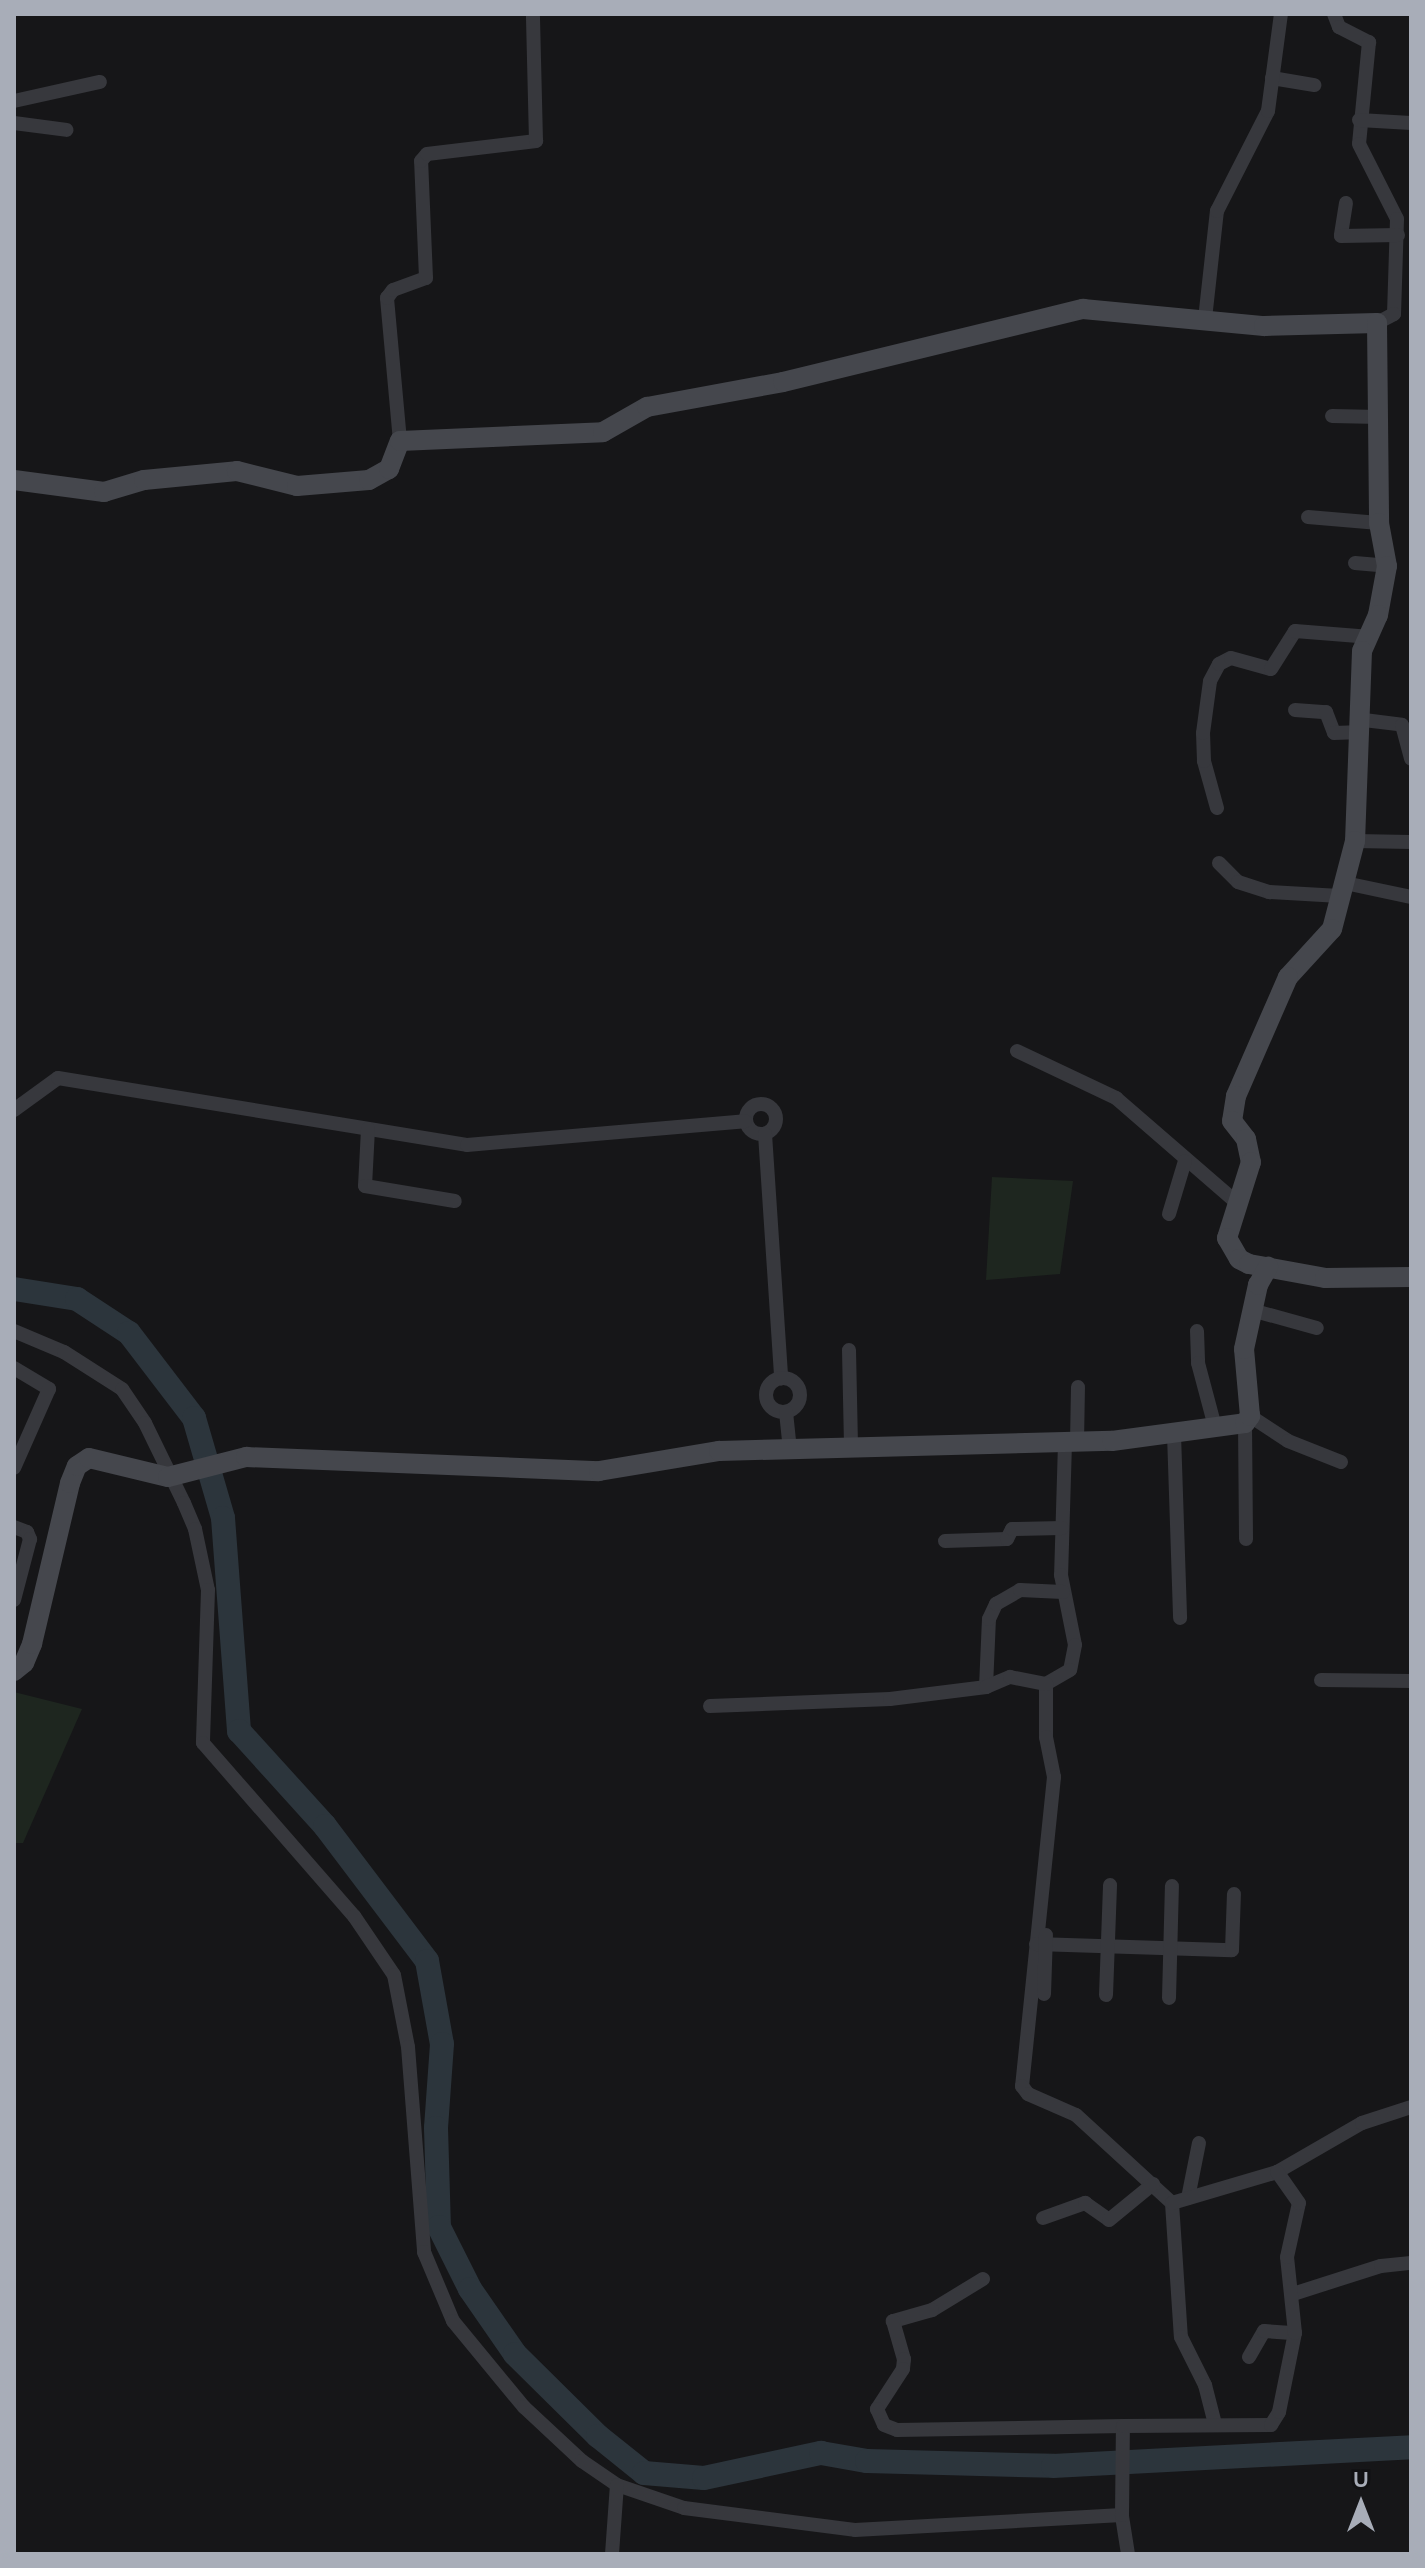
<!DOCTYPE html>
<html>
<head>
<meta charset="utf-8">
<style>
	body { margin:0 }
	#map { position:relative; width:1425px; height:2568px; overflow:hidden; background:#161618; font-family:Cabin,sans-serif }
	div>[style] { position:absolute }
	.green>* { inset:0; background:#1e261f }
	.river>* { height:24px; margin:-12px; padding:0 12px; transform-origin:12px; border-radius:12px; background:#2c353c }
	.street>* { height:14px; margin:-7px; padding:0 7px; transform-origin:7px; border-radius:7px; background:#37383d }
	.street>.ring { margin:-7px; padding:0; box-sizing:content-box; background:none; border:14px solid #37383d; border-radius:50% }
	.secondary>* { height:20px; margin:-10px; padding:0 10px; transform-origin:10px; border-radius:10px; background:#45474d }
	span { translate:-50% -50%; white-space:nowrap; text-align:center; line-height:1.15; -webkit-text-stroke:7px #111113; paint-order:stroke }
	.frame { position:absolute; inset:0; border:16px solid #a8adb8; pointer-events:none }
	.north { position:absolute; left:1321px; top:2464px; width:80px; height:80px; -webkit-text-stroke:6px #111113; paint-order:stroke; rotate:0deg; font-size:22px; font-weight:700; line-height:32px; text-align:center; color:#a8adb8 }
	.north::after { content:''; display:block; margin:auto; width:28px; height:36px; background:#a8adb8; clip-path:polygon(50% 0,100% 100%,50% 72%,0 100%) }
</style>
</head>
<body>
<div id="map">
	<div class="green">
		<i style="clip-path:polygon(992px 1177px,1073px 1181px,1060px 1274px,986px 1280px)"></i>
		<i style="clip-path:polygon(14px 1692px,82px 1709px,23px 1843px,14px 1843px)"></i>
	</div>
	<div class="river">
		<i style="left:14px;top:1289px;width:64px;rotate:9deg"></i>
		<i style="left:77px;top:1299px;width:62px;rotate:33.2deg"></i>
		<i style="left:129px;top:1333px;width:107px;rotate:52.6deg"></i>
		<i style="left:194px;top:1418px;width:104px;rotate:73.8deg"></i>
		<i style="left:223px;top:1518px;width:214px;rotate:85.7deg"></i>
		<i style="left:239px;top:1731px;width:128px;rotate:47.8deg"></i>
		<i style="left:325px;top:1826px;width:169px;rotate:52.9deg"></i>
		<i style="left:427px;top:1961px;width:84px;rotate:79.8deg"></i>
		<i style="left:442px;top:2044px;width:84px;rotate:94.1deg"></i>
		<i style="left:436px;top:2128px;width:99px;rotate:88.3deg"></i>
		<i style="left:439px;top:2227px;width:69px;rotate:63.4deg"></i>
		<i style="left:470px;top:2289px;width:79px;rotate:55.3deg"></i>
		<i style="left:515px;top:2354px;width:117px;rotate:44.7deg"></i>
		<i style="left:598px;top:2436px;width:59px;rotate:38.8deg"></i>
		<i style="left:644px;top:2473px;width:60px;rotate:4.8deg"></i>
		<i style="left:704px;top:2478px;width:120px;rotate:-12.1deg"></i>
		<i style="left:821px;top:2453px;width:47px;rotate:9.9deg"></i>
		<i style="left:867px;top:2461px;width:186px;rotate:1.5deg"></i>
		<i style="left:1053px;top:2466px;width:359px;rotate:-3deg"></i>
	</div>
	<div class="street">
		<i style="left:1334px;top:14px;width:14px;rotate:69deg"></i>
		<i style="left:1339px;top:27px;width:34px;rotate:27deg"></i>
		<i style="left:1369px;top:42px;width:102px;rotate:95.6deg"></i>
		<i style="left:1359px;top:144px;width:84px;rotate:63.1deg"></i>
		<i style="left:1397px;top:219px;width:95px;rotate:91.8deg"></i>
		<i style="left:1394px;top:314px;width:19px;rotate:152deg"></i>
		<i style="left:1272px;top:78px;width:43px;rotate:9.5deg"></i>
		<i style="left:14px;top:101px;width:88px;rotate:-12.5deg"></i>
		<i style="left:1359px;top:120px;width:52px;rotate:3.3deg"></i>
		<i style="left:14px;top:123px;width:53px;rotate:7.5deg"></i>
		<i style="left:1346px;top:203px;width:33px;rotate:99deg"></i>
		<i style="left:1341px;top:236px;width:57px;rotate:-1deg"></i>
		<i style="left:1205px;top:319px;width:109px;rotate:-83.7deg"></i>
		<i style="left:1217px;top:211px;width:112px;rotate:-63deg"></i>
		<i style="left:1268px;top:111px;width:98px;rotate:-82.4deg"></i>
		<i style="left:1332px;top:416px;width:47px;rotate:1.2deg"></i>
		<i style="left:400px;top:441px;width:144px;rotate:-95.2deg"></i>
		<i style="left:387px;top:298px;width:10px;rotate:-53deg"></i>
		<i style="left:393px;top:290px;width:35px;rotate:-20deg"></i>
		<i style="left:426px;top:278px;width:117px;rotate:-92.4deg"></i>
		<i style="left:421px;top:161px;width:9px;rotate:-49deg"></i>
		<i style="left:427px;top:154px;width:110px;rotate:-6.8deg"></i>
		<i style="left:536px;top:141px;width:127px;rotate:-91.4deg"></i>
		<i style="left:1308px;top:517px;width:71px;rotate:4.8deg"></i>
		<i style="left:1355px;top:563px;width:32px;rotate:5deg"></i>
		<i style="left:1295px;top:710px;width:31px;rotate:4deg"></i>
		<i style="left:1326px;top:712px;width:22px;rotate:69deg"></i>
		<i style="left:1334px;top:733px;width:28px;rotate:-2deg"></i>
		<i style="left:1364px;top:720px;width:38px;rotate:7deg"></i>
		<i style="left:1402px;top:725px;width:35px;rotate:75deg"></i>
		<i style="left:1217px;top:808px;width:49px;rotate:-105.5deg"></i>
		<i style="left:1204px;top:761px;width:28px;rotate:-92deg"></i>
		<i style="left:1203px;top:733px;width:52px;rotate:-82.3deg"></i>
		<i style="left:1210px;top:681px;width:19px;rotate:-62deg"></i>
		<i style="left:1219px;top:664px;width:13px;rotate:-27deg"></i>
		<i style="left:1231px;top:658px;width:41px;rotate:15.4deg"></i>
		<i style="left:1271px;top:669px;width:45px;rotate:-57.7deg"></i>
		<i style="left:1295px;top:631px;width:76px;rotate:4.5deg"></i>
		<i style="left:1355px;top:841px;width:56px;rotate:1deg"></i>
		<i style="left:1219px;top:863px;width:27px;rotate:45deg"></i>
		<i style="left:1238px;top:882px;width:33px;rotate:18deg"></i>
		<i style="left:1269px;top:892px;width:71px;rotate:3.2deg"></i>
		<i style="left:1345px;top:883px;width:67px;rotate:12deg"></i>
		<i style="left:1017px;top:1051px;width:110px;rotate:25.4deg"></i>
		<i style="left:1116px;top:1098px;width:159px;rotate:40.9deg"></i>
		<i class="ring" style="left:746px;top:1104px;width:16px;height:16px"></i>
		<i style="left:14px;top:1110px;width:54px;rotate:-36deg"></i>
		<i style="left:58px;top:1078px;width:414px;rotate:9.3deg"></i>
		<i style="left:467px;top:1145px;width:279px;rotate:-4.9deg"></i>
		<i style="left:368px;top:1129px;width:57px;rotate:93deg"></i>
		<i style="left:365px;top:1186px;width:91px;rotate:9.5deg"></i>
		<i style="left:765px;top:1134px;width:245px;rotate:86.2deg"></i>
		<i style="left:1169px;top:1214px;width:55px;rotate:-73.2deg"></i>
		<i style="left:1255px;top:1311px;width:64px;rotate:15.3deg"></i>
		<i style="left:14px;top:1331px;width:54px;rotate:22.8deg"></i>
		<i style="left:64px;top:1352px;width:69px;rotate:32.5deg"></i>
		<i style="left:122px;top:1389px;width:41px;rotate:55.9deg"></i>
		<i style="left:145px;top:1423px;width:89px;rotate:64deg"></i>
		<i style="left:184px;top:1503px;width:28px;rotate:67deg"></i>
		<i style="left:195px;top:1529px;width:62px;rotate:78deg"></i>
		<i style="left:208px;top:1590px;width:153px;rotate:91.9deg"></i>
		<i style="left:203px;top:1743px;width:230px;rotate:48.9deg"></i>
		<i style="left:354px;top:1916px;width:71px;rotate:55.9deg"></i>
		<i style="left:394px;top:1975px;width:73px;rotate:79deg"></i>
		<i style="left:408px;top:2047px;width:206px;rotate:85.5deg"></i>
		<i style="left:424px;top:2252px;width:75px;rotate:67.2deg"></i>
		<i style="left:453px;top:2321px;width:112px;rotate:50.5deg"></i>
		<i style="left:524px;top:2407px;width:79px;rotate:43deg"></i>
		<i style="left:582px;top:2461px;width:42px;rotate:34.4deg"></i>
		<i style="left:617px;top:2485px;width:71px;rotate:18.9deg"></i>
		<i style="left:684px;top:2508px;width:172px;rotate:7.3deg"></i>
		<i style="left:855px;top:2530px;width:267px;rotate:-3.2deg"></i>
		<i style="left:1197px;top:1331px;width:32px;rotate:88deg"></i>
		<i style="left:1198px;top:1363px;width:66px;rotate:75.1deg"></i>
		<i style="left:849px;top:1350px;width:97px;rotate:88.8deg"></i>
		<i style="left:14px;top:1368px;width:41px;rotate:31deg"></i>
		<i style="left:49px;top:1389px;width:86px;rotate:113.9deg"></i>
		<i class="ring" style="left:766px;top:1378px;width:20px;height:20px"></i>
		<i style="left:786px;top:1412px;width:37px;rotate:84deg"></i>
		<i style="left:1250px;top:1416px;width:45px;rotate:33.3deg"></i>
		<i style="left:1288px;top:1441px;width:57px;rotate:21.6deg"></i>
		<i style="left:1245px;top:1423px;width:116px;rotate:89.5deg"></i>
		<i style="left:1174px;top:1434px;width:184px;rotate:88.1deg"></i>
		<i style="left:1065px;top:1443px;width:132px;rotate:91.7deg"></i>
		<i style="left:1061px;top:1575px;width:71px;rotate:78.7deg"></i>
		<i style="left:1075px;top:1645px;width:25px;rotate:101deg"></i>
		<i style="left:1070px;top:1670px;width:28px;rotate:150deg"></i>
		<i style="left:1046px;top:1684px;width:53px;rotate:90deg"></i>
		<i style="left:1046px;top:1737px;width:41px;rotate:78.7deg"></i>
		<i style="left:1054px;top:1777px;width:311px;rotate:95.9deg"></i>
		<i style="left:1022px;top:2086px;width:10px;rotate:53deg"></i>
		<i style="left:1028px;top:2094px;width:52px;rotate:23.6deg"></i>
		<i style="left:1076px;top:2115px;width:130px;rotate:42.5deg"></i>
		<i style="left:1172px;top:2203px;width:134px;rotate:86.2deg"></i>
		<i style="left:1181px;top:2337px;width:54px;rotate:63.4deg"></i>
		<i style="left:1205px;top:2385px;width:40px;rotate:75.6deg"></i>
		<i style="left:1077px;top:1443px;width:56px;rotate:-89deg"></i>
		<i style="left:14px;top:1527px;width:14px;rotate:21deg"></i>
		<i style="left:27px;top:1532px;width:8px;rotate:67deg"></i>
		<i style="left:30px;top:1539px;width:63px;rotate:104.7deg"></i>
		<i style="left:945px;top:1541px;width:62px;rotate:-1.8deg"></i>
		<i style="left:1007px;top:1539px;width:11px;rotate:-63deg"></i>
		<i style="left:1012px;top:1529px;width:50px;rotate:-1.1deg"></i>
		<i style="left:1321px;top:1680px;width:90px;rotate:0.6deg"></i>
		<i style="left:986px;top:1687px;width:68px;rotate:-87.5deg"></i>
		<i style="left:989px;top:1619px;width:17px;rotate:-65deg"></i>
		<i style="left:996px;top:1604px;width:28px;rotate:-30deg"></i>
		<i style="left:1020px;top:1590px;width:43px;rotate:2.7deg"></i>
		<i style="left:710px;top:1706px;width:180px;rotate:-2.2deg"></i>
		<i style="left:890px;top:1699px;width:97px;rotate:-7.1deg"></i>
		<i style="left:986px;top:1687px;width:26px;rotate:-23deg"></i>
		<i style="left:1010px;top:1677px;width:37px;rotate:11deg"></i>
		<i style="left:1036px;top:1944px;width:196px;rotate:1.8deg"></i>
		<i style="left:1232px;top:1950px;width:56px;rotate:-88deg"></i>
		<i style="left:1044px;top:1994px;width:59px;rotate:-88.1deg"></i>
		<i style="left:1106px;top:1995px;width:110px;rotate:-87.9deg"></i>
		<i style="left:1169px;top:1998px;width:112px;rotate:-88.5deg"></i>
		<i style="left:1188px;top:2198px;width:56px;rotate:-78.7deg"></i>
		<i style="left:1172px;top:2203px;width:109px;rotate:-16.4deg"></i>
		<i style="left:1277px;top:2172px;width:98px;rotate:-30deg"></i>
		<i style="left:1362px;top:2123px;width:52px;rotate:-18.1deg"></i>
		<i style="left:1043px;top:2218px;width:45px;rotate:-19.7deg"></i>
		<i style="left:1085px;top:2203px;width:29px;rotate:35deg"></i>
		<i style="left:1109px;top:2220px;width:57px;rotate:-39.3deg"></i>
		<i style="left:983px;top:2279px;width:60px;rotate:148.7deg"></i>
		<i style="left:932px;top:2310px;width:41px;rotate:164.2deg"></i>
		<i style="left:893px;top:2321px;width:40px;rotate:74deg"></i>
		<i style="left:904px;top:2359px;width:10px;rotate:96deg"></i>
		<i style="left:903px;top:2369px;width:48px;rotate:123deg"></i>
		<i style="left:877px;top:2409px;width:17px;rotate:66deg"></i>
		<i style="left:884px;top:2425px;width:14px;rotate:21deg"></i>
		<i style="left:897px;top:2430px;width:226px;rotate:-1deg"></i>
		<i style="left:1293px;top:2294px;width:92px;rotate:-17.7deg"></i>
		<i style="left:1381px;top:2266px;width:30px;rotate:-6deg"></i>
		<i style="left:1249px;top:2357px;width:30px;rotate:-60deg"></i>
		<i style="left:1264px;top:2331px;width:31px;rotate:4deg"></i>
		<i style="left:612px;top:2554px;width:69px;rotate:-85.9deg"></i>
		<i style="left:1128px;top:2554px;width:39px;rotate:-99deg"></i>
		<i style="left:1122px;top:2515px;width:89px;rotate:-89.4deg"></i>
		<i style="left:1123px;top:2426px;width:148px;rotate:-0.4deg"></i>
		<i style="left:1271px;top:2425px;width:15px;rotate:-58deg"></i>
		<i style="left:1279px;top:2412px;width:81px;rotate:-78.6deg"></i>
		<i style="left:1295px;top:2333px;width:76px;rotate:-96deg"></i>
		<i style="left:1287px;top:2257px;width:55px;rotate:-77.5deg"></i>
		<i style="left:1299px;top:2203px;width:38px;rotate:-125deg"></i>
	</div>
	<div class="secondary">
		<i style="left:14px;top:480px;width:91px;rotate:7.6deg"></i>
		<i style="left:104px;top:492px;width:42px;rotate:-16.7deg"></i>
		<i style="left:144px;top:480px;width:93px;rotate:-5.5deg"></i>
		<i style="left:237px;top:471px;width:62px;rotate:14deg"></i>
		<i style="left:297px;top:486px;width:72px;rotate:-4.8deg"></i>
		<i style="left:369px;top:480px;width:23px;rotate:-29deg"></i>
		<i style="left:389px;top:469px;width:30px;rotate:-69deg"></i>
		<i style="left:400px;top:441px;width:203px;rotate:-2.5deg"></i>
		<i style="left:603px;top:432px;width:51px;rotate:-29.6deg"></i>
		<i style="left:647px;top:407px;width:138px;rotate:-10.4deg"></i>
		<i style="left:783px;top:382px;width:309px;rotate:-13.7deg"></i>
		<i style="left:1083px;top:309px;width:182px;rotate:5.4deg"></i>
		<i style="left:1264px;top:326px;width:113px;rotate:-1.5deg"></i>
		<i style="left:1377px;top:323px;width:200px;rotate:89.4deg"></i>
		<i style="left:1379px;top:523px;width:44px;rotate:79.5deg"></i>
		<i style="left:1387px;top:566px;width:50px;rotate:100.4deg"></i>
		<i style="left:1378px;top:615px;width:39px;rotate:114deg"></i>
		<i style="left:1362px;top:651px;width:190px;rotate:92.1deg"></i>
		<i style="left:1355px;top:841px;width:91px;rotate:104.6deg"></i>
		<i style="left:1332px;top:929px;width:65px;rotate:132.5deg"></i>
		<i style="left:1288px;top:977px;width:130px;rotate:113.6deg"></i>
		<i style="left:1236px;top:1096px;width:25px;rotate:99deg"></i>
		<i style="left:1232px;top:1121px;width:23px;rotate:52deg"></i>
		<i style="left:1246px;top:1139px;width:24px;rotate:78deg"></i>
		<i style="left:1251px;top:1162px;width:80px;rotate:107.5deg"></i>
		<i style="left:1227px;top:1238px;width:24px;rotate:60deg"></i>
		<i style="left:1239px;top:1259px;width:11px;rotate:27deg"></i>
		<i style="left:1249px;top:1264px;width:77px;rotate:10.4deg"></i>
		<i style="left:1325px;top:1278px;width:86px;rotate:-0.7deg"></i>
		<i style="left:14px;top:1671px;width:13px;rotate:-39deg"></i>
		<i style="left:24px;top:1663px;width:21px;rotate:-67deg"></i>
		<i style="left:32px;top:1644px;width:165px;rotate:-76.7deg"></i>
		<i style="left:70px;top:1483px;width:18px;rotate:-68deg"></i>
		<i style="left:77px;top:1466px;width:14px;rotate:-34deg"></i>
		<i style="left:89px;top:1458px;width:81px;rotate:13.5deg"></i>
		<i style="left:168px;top:1477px;width:81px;rotate:-14.4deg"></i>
		<i style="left:246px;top:1457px;width:353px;rotate:2.3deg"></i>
		<i style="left:599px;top:1471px;width:122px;rotate:-9.5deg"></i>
		<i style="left:719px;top:1451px;width:393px;rotate:-1.5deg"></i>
		<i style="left:1112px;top:1441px;width:134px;rotate:-7.7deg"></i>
		<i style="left:1245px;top:1423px;width:9px;rotate:-54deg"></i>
		<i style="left:1250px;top:1416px;width:67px;rotate:-95.1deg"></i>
		<i style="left:1244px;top:1349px;width:66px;rotate:-77.7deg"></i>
		<i style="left:1258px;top:1285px;width:21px;rotate:-61deg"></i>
	</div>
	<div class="frame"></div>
	<div class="north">U</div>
</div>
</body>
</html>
